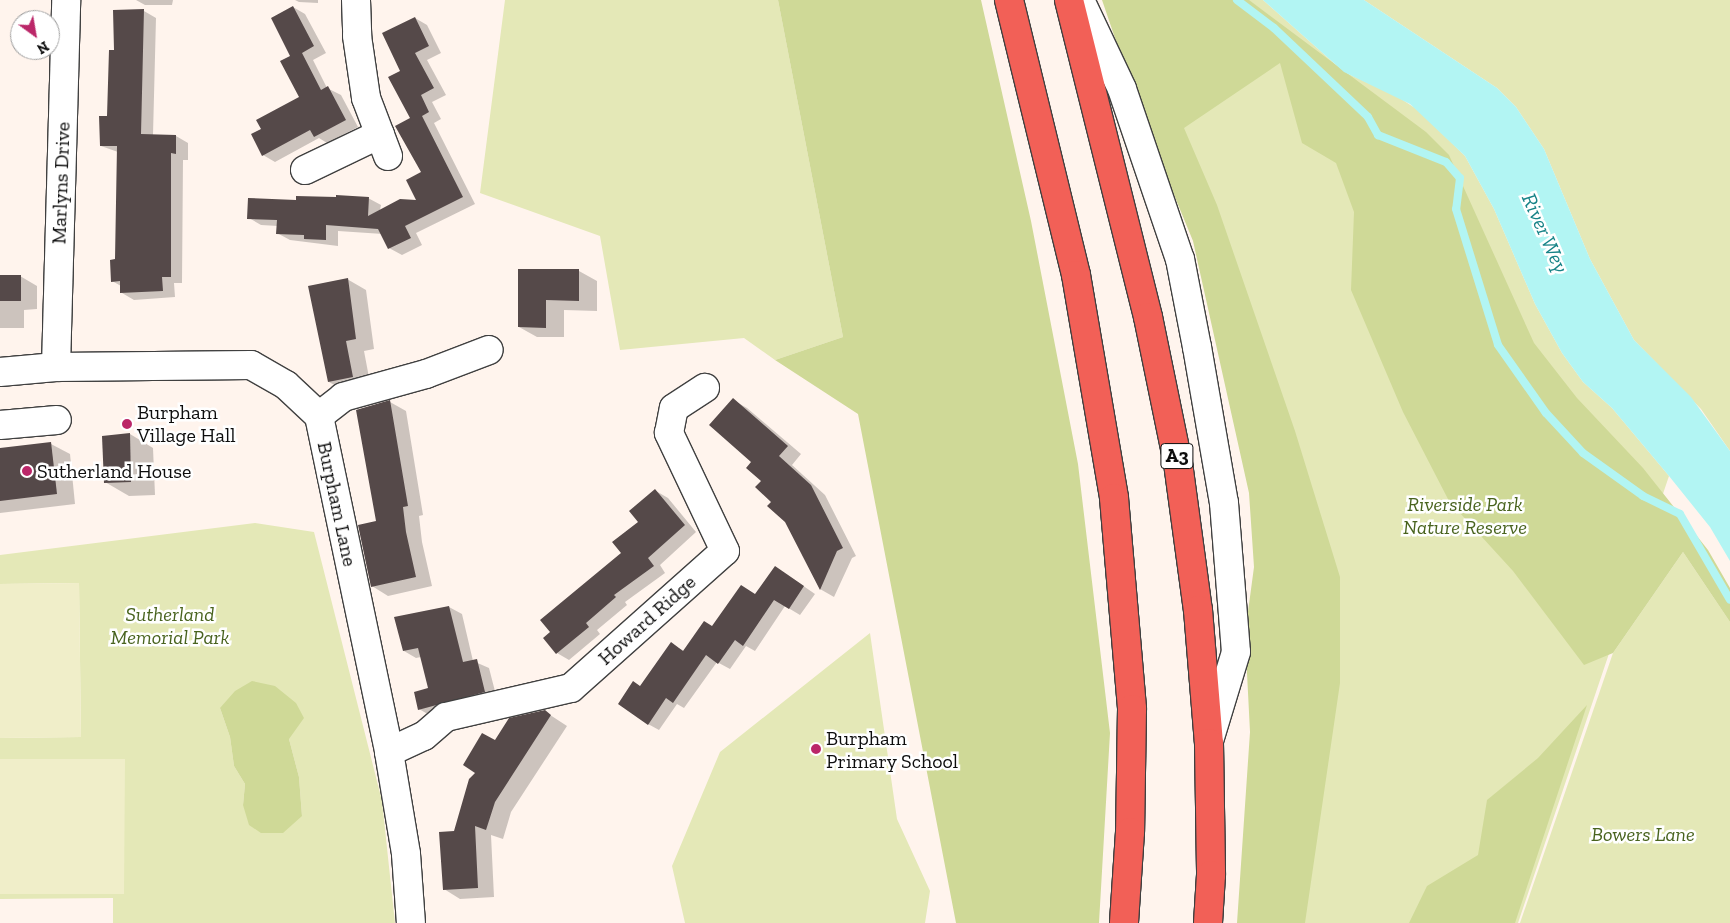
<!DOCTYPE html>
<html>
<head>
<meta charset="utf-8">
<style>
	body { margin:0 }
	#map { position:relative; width:1730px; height:923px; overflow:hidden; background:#fff4ed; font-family:"Zilla Slab",serif }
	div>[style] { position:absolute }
	.green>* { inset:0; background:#e4e8b7 }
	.forest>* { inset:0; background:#cfd997 }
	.pitch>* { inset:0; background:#f0eec9 }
	.water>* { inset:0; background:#b2f5f3 }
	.shadow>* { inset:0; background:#0003 }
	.stream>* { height:8px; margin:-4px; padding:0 4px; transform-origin:4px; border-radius:4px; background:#b2f5f3 }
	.building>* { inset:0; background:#554949 }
	.roads { filter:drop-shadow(1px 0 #404040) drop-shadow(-1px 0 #404040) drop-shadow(0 1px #404040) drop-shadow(0 -1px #404040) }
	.minor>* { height:28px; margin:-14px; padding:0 14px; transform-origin:14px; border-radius:14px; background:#fff }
	.highway>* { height:28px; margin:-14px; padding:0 14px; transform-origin:14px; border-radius:14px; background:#f26057 }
	.dots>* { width:14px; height:14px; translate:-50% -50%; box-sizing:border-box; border:2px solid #fff; border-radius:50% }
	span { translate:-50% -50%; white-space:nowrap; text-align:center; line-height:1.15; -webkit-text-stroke:5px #fff; paint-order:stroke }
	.shield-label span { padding:1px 4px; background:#fff; border:1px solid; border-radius:4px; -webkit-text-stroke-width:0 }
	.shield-label { font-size:19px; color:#0d0d0d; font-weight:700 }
	.street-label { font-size:20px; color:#0d0d0d }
	.poi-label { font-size:20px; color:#0d0d0d }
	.left { translate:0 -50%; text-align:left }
	.park-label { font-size:20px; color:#48631e; font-style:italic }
	.water-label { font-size:21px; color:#178387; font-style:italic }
	.north { position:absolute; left:10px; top:10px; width:50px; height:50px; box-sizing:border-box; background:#fff; border:1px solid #9e9e9e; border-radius:50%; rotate:148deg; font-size:14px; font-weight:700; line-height:20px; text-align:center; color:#0d0d0d }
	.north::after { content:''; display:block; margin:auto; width:18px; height:22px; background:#bb2769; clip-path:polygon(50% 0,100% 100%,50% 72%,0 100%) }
</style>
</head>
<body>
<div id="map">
	<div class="green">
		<i style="clip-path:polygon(505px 0,778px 0,843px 337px,775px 360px,744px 338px,620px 350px,600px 236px,480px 193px)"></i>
		<i style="clip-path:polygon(1124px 0,1263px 0,1344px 72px,1395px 95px,1418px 110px,1465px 156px,1494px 209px,1535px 304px,1562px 353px,1583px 382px,1612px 408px,1669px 476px,1518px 923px,1257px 923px,1293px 568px)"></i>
		<i style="clip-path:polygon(1364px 0,1730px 0,1730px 451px,1701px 409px,1634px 340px,1590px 259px,1544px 149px,1516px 107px,1497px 88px)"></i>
		<i style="clip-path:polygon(evenodd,255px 523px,314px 532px,382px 801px,395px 923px,113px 923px,113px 898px,0 899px,0 894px,124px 894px,124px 759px,0 759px,0 738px,81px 737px,79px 583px,0 584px,0 555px,255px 523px,220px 708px,289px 739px,299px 777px,302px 816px,243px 805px,245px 784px,234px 766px,230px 737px,220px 708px)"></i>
		<i style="clip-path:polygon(1683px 552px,1730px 622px,1730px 923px,1520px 923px,1613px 653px)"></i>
		<i style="clip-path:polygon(870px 633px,897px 819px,930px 891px,925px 923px,685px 923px,672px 866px,720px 752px)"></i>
	</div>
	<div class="forest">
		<i style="clip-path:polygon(778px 0,981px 0,1031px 221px,1078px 464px,1110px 733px,1099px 923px,956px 923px,858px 414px,775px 360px,843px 337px)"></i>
		<i style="clip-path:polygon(1102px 0,1249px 0,1426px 132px,1449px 155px,1534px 343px,1577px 398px,1643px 468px,1708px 550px,1730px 588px,1730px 622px,1683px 552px,1613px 653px,1584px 665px,1513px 571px,1449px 501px,1403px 412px,1351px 290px,1354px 212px,1336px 163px,1302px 143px,1280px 63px,1184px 128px,1217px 205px,1295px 431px,1340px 577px,1340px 683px,1305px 923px,1237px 923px,1250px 732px,1245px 634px,1254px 567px,1249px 493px,1193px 241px,1142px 117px)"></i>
		<i style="clip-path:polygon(252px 681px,275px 686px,296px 703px,304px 718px,289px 739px,299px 777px,302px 816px,283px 833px,261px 833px,249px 825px,243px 805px,245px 784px,234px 766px,230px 737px,220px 708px,235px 691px)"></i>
		<i style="clip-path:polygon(1587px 705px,1515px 923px,1409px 923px,1427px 886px,1478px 855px,1487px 800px,1538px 758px)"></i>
	</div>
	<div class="pitch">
		<i style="clip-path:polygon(79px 583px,81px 737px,0 738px,0 584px)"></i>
		<i style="clip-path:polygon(0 759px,125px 759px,124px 894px,0 894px)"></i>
	</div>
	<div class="water">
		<i style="clip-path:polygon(1263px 0,1364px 0,1497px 88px,1516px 107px,1544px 149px,1590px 259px,1634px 340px,1691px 397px,1730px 451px,1730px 561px,1710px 527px,1669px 476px,1612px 408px,1583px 382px,1562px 353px,1535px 304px,1494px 209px,1465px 156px,1410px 104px,1344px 72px)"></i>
	</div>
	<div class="shadow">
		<i style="clip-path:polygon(136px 0,173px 0,172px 5px,145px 5px)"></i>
		<i style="clip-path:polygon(295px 0,318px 0,318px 3px,299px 2px)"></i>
		<i style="clip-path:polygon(293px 7px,305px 14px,326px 53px,313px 60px,327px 88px,341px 95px,358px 127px,327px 143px,319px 138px,275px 162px,263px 155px,263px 129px,300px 98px,292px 56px)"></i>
		<i style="clip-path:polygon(144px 11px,156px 18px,153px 135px,176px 136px,188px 143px,188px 160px,183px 160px,182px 283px,174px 283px,175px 297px,134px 300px,122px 293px,121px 286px,112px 281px,116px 261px,118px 152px,101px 146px,108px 117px,115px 51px)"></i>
		<i style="clip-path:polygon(415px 18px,427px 25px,441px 53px,427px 60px,446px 95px,432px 102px,441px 119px,434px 123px,475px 204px,416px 233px,422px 245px,402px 255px,389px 248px,383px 234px,338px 231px,338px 246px,290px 240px,277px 233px,278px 226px,261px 225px,249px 218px,297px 201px,368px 198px,381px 205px,380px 210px,418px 202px,423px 172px,402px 71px)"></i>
		<i style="clip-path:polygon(519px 270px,579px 271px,597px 281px,597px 311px,564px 310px,564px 337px,537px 337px,519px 327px)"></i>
		<i style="clip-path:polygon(20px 276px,37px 286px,37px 309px,24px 310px,24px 328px,0 328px,0 277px)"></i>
		<i style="clip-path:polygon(347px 279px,366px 290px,374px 349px,364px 351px,371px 388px,347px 392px,329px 382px)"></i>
		<i style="clip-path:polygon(733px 400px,747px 408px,801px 454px,792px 465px,825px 495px,856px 556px,852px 558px,834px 597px,820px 589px,786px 521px,772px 502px,753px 462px)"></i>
		<i style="clip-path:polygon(390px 402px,406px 411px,423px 515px,419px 516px,422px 542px,432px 586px,388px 596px,372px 586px)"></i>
		<i style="clip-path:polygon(130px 434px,153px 448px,155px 495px,129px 496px,105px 482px)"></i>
		<i style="clip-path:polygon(51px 444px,70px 454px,75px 504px,0 513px,0 449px)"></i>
		<i style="clip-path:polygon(656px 491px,668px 498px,696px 532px,660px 565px,665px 573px,625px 602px,627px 605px,597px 630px,600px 634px,569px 660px,557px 653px,623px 554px)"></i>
		<i style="clip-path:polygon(786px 574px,815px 594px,800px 615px,785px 606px,755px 651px,746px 646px,730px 669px,717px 662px,684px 708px,677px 704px,659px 730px,648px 724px,641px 687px,671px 644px,684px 651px)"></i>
		<i style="clip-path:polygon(449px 607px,462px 614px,473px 661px,489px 668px,497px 699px,431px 716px,419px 709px,429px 689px,421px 657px,416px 658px,404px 651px)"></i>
		<i style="clip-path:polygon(544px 711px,567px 726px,511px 812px,503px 839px,491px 835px,494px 897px,460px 899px,444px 889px,455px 833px,477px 773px,496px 741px)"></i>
	</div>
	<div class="stream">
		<i style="left:1237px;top:0;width:46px;rotate:37.1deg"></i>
		<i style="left:1274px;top:28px;width:129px;rotate:43.4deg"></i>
		<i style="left:1368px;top:117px;width:21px;rotate:61deg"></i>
		<i style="left:1378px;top:135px;width:73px;rotate:21.7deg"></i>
		<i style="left:1446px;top:162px;width:21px;rotate:49deg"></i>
		<i style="left:1460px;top:178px;width:31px;rotate:97deg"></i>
		<i style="left:1456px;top:209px;width:142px;rotate:72.8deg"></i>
		<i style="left:1498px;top:345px;width:83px;rotate:54.8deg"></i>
		<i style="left:1546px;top:413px;width:54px;rotate:47.2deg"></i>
		<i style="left:1583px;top:453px;width:74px;rotate:35.6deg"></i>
		<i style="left:1643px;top:496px;width:41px;rotate:25.9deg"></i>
		<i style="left:1680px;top:514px;width:99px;rotate:59.8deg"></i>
	</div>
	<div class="building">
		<i style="clip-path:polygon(293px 6px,314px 46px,302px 53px,321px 90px,328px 86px,346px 120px,314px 137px,310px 130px,262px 156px,251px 134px,261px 129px,256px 120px,299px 97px,280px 61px,290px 56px,271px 18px)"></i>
		<i style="clip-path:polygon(144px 9px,141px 134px,176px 135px,176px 154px,171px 153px,171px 277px,162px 277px,163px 291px,120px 293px,120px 281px,111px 282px,110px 260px,115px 259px,117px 146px,100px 146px,99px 116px,107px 116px,109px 50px,114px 50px,113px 10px)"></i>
		<i style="clip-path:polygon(415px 17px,429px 46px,415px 53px,434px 88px,421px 95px,429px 112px,422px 116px,463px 197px,405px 226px,411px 238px,388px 249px,378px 229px,326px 225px,326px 240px,304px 239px,304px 235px,276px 234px,277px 220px,247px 219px,248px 198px,296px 200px,296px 196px,336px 197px,336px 195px,369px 197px,368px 216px,400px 199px,416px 200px,406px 180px,421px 172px,395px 126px,410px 118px,388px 77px,400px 71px,382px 33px)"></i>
		<i style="clip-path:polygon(518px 269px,579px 269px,579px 301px,546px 300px,546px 328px,518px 327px)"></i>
		<i style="clip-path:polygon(0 275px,21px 275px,21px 301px,0 301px)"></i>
		<i style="clip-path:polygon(348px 278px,356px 339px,346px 341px,353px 377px,328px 382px,308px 286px)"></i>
		<i style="clip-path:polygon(733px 398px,788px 446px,779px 456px,811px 485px,843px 548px,837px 551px,820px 590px,785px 522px,767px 506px,771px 502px,755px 487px,761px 481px,746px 468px,751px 462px,709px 425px)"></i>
		<i style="clip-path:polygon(390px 400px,408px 506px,403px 507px,406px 532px,416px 577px,371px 587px,358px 525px,376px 521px,356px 410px)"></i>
		<i style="clip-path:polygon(130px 433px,131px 482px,104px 483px,102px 436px)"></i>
		<i style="clip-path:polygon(51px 442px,57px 494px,0 501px,0 448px)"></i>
		<i style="clip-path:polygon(655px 489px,685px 525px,648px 558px,654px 566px,614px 595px,616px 597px,586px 623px,589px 627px,556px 654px,543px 638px,550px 632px,540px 620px,621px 553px,612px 542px,638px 522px,629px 511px)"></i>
		<i style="clip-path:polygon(775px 566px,804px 586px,789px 609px,774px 600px,743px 646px,735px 640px,718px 664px,706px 655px,673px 703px,666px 698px,648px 725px,618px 704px,633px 681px,640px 686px,671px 642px,683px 651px,704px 621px,712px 626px,741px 585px,755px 594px)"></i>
		<i style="clip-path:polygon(449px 606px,463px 662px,477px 659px,485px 692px,418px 710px,414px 692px,428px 688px,418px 648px,403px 651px,394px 617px)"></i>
		<i style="clip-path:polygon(545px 710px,551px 715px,495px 802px,486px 830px,475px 826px,478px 888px,443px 890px,439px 832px,454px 831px,469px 779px,475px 773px,463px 765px,482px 733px,495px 740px,509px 718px)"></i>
	</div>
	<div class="roads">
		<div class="minor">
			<i style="left:356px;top:0;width:36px;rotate:88deg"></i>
			<i style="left:357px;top:36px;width:63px;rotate:81.7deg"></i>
			<i style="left:366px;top:98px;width:62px;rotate:69.2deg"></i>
			<i style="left:1080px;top:0;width:98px;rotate:64.7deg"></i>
			<i style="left:1122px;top:89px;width:180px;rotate:71.2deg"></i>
			<i style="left:1180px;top:259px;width:90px;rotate:79.1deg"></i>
			<i style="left:1197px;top:347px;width:158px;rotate:80.2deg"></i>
			<i style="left:1224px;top:503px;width:149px;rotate:85.4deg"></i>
			<i style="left:1236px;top:652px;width:93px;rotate:106.9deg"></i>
			<i style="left:305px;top:170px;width:83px;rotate:-25.6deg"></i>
			<i style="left:56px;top:367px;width:367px;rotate:-88.4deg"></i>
			<i style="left:0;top:372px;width:56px;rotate:-5.1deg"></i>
			<i style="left:56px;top:367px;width:195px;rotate:-0.6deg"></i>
			<i style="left:251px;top:365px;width:40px;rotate:29.7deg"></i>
			<i style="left:286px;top:385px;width:45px;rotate:43.2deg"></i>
			<i style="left:319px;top:416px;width:343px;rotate:78.2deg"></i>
			<i style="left:389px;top:752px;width:103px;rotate:80.5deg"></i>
			<i style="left:406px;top:854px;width:69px;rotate:85.9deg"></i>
			<i style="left:319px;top:416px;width:31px;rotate:-38deg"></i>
			<i style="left:343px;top:397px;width:86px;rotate:-15.5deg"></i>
			<i style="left:426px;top:374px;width:67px;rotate:-20.9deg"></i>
			<i style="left:0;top:425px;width:57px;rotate:-5deg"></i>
			<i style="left:389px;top:752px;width:38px;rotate:-25deg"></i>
			<i style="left:424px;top:736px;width:29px;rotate:-41deg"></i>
			<i style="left:446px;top:717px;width:128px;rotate:-13.1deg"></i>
			<i style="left:571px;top:688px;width:206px;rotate:-41.7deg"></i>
			<i style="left:725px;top:551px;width:131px;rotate:-115.4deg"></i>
			<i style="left:669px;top:433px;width:25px;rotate:-79deg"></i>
			<i style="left:674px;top:408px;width:37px;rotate:-33deg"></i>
		</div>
		<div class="highway">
			<i style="left:1009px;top:0;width:283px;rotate:76.3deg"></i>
			<i style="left:1076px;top:275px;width:226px;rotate:80.3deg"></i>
			<i style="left:1114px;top:498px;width:212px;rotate:85.1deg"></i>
			<i style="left:1132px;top:709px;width:123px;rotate:90.9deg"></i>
			<i style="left:1130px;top:832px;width:91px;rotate:93.8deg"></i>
			<i style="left:1069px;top:0;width:327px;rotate:76deg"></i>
			<i style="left:1148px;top:317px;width:149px;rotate:78.4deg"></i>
			<i style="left:1178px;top:463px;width:148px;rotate:82.3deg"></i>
			<i style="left:1198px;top:610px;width:133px;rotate:85.3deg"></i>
			<i style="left:1209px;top:743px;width:132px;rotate:89.1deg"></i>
			<i style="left:1211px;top:875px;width:48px;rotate:93.6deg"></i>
		</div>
	</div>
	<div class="dots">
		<i style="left:127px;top:424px;background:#bb2769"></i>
		<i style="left:27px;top:471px;background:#bb2769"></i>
		<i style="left:816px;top:749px;background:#bb2769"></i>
	</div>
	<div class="shield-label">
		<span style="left:1177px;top:456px">A3</span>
	</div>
	<div class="street-label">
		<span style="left:61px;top:183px;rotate:-88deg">Marlyns Drive</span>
		<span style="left:337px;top:504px;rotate:78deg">Burpham Lane</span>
		<span style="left:647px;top:620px;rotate:-42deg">Howard Ridge</span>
	</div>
	<div class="poi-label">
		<span class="left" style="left:137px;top:424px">Burpham<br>Village Hall</span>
		<span class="left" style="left:37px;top:471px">Sutherland House</span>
		<span class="left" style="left:826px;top:750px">Burpham<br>Primary School</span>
	</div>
	<div class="park-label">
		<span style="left:1465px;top:516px">Riverside Park<br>Nature Reserve</span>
		<span style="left:170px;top:626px">Sutherland<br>Memorial Park</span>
		<span style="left:1643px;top:834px">Bowers Lane</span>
	</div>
	<div class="water-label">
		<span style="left:1545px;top:233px;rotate:66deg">River Wey</span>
	</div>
	<div class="north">N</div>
</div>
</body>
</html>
